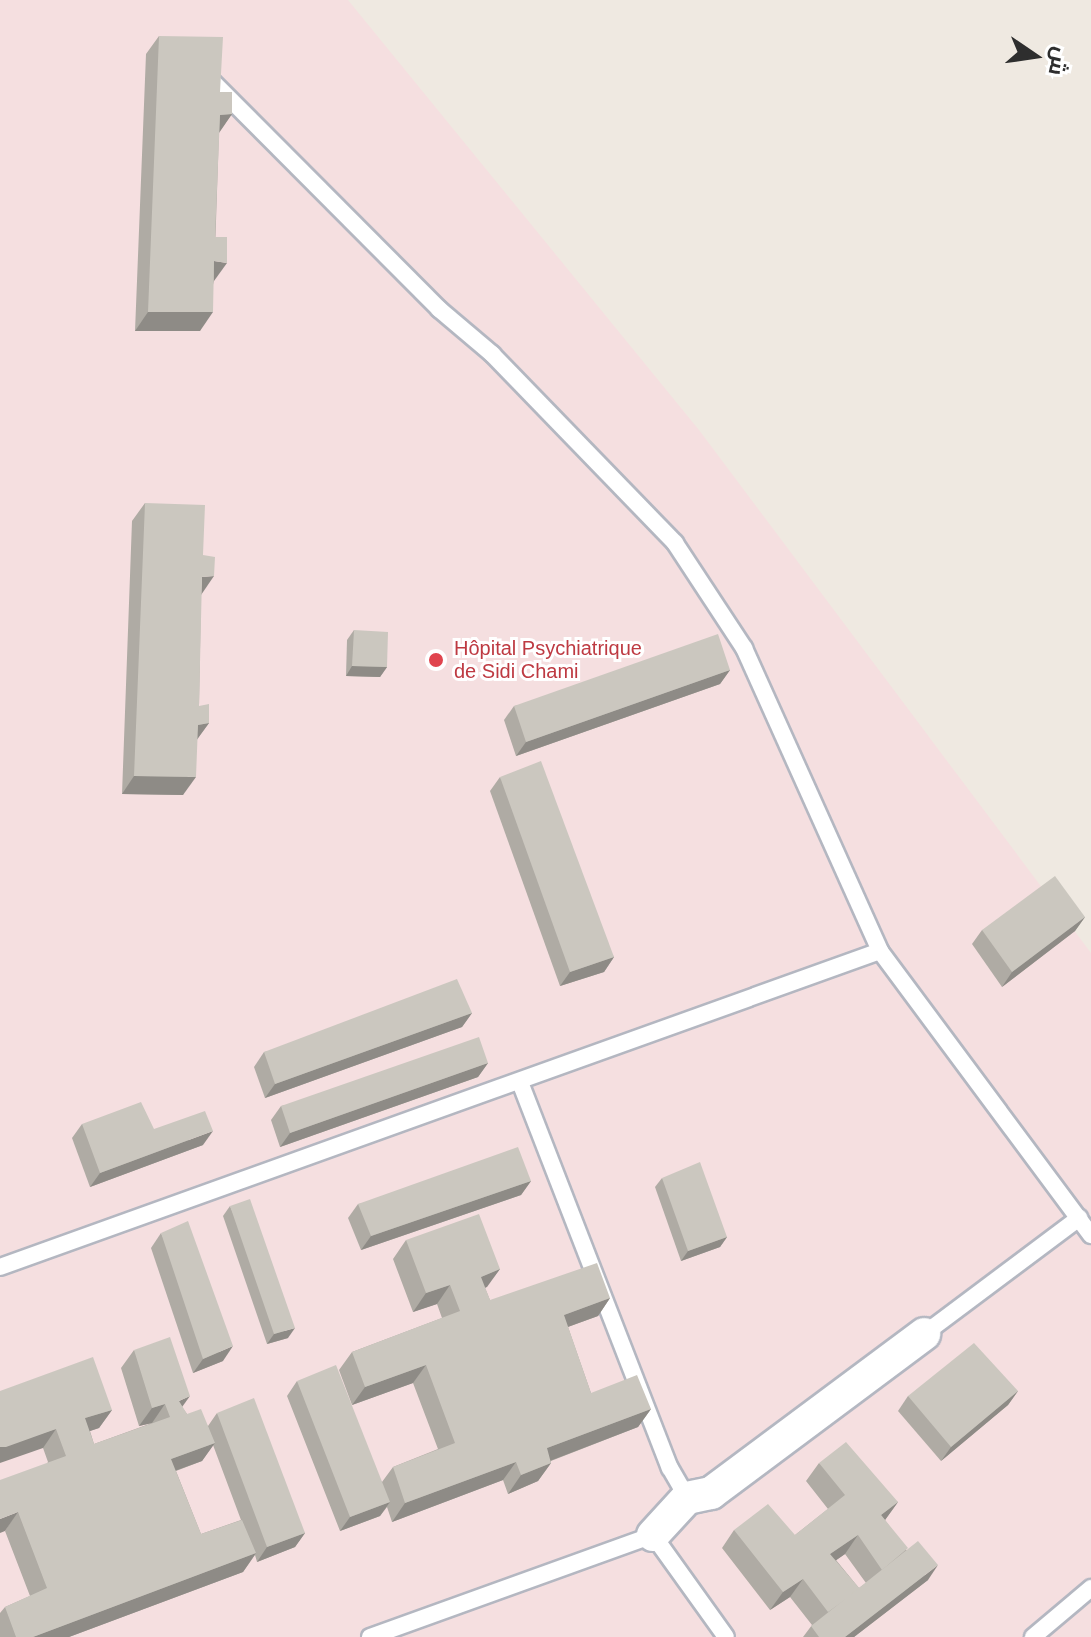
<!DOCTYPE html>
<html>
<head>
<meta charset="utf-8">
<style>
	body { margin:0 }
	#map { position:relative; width:1091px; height:1637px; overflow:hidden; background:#efe9e1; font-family:Helvetica,Cairo,sans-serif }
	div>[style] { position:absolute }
	.medical>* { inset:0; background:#f5dfe0 }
	.roads { filter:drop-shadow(2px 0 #b4b7c1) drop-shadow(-2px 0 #b4b7c1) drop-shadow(0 2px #b4b7c1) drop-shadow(0 -2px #b4b7c1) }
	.service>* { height:16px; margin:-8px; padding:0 8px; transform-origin:8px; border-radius:8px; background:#fff }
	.minor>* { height:32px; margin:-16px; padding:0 16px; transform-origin:16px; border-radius:16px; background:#fff }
	.wall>* { inset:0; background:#afaba4 }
	.shaded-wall>* { inset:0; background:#8e8b86 }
	.building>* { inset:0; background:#cbc7bf }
	.dots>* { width:22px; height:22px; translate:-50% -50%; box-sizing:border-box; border:4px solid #fff; border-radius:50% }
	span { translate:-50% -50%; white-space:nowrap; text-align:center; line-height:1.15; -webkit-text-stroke:6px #fff; paint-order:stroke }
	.health-label { font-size:20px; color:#be3a42 }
	.left { translate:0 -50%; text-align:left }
	.north { position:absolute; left:995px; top:16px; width:80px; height:80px; -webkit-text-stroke:6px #fff; paint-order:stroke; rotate:103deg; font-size:22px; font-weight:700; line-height:32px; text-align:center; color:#2e2e2e }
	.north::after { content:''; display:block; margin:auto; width:28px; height:36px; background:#2e2e2e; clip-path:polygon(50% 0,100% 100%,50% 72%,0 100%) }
</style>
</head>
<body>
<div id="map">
	<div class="medical">
		<i style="clip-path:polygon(0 0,348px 0,699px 430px,1091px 953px,1091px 1637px,0 1637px)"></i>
	</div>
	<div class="roads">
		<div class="service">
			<i style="left:205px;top:74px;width:332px;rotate:45.1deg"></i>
			<i style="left:439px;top:309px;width:70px;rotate:40.3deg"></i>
			<i style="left:492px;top:354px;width:263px;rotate:45.9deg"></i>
			<i style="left:675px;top:543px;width:126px;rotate:56.7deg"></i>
			<i style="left:744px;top:648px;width:332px;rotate:65.8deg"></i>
			<i style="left:520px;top:1082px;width:414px;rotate:68.8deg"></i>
			<i style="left:670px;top:1468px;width:34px;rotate:60deg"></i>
			<i style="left:0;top:1267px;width:935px;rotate:-19.75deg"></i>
			<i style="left:880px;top:951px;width:354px;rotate:53.4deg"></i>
			<i style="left:924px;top:1334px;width:194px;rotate:-36.8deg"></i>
			<i style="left:370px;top:1637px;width:301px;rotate:-19.8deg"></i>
			<i style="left:653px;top:1535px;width:125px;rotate:54.4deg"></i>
			<i style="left:1033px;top:1637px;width:76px;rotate:-40.2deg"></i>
		</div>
		<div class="minor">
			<i style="left:653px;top:1535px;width:50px;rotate:-47.4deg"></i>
			<i style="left:687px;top:1498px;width:25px;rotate:-12deg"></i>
			<i style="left:711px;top:1493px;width:266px;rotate:-36.7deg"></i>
		</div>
	</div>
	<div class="wall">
		<i style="clip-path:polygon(159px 36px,220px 92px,232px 114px,219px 132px,214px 281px,200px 331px,135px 331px,146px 54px)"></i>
		<i style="clip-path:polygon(145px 503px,201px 594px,199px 706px,209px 723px,197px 739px,183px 795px,122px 794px,132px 521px)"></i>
		<i style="clip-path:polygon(354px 630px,387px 667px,380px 677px,346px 676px,347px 640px)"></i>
		<i style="clip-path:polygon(730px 670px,720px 684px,516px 756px,504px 720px,514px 706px)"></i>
		<i style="clip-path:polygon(500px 777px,614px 957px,604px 972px,560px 986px,490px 791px)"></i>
		<i style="clip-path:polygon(1085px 917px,1075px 931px,1002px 987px,972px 944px,982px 930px)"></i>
		<i style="clip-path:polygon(472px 1013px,462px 1027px,265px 1098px,254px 1067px,264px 1052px)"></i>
		<i style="clip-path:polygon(488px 1063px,478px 1077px,280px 1147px,271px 1120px,281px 1106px)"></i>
		<i style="clip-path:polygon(82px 1124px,154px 1129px,203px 1145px,90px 1187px,72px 1138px)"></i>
		<i style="clip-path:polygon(662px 1178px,727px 1237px,720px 1247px,681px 1261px,655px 1187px)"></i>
		<i style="clip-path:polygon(531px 1181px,521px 1195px,361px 1250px,348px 1218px,358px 1204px)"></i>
		<i style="clip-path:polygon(230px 1206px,288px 1338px,267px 1344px,223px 1216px)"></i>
		<i style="clip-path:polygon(161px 1233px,223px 1361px,193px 1373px,151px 1248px)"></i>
		<i style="clip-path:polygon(406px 1240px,500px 1269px,485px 1288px,490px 1300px,610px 1298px,598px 1316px,568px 1327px,591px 1393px,651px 1409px,638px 1427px,551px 1461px,551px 1463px,538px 1481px,508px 1494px,503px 1480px,392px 1522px,387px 1507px,380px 1516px,340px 1531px,287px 1396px,297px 1381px,382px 1482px,393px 1467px,438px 1449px,413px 1383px,352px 1405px,339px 1370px,352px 1352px,442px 1318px,437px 1304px,413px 1312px,393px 1259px)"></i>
		<i style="clip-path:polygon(evenodd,134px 1350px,182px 1407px,187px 1414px,208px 1426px,217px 1413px,305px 1533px,295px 1547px,257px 1562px,255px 1555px,243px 1572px,69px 1637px,0 1637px,0 1613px,5px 1607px,30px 1596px,5px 1531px,48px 1462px,43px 1448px,0 1391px,112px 1410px,99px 1428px,90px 1431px,94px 1444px,152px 1423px,139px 1426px,121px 1368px,134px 1350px,213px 1445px,241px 1520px,201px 1534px,176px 1471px,202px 1461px,213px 1445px)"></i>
		<i style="clip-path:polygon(1018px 1391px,1008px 1405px,941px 1461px,898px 1411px,908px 1396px)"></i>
		<i style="clip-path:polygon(evenodd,819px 1463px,898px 1502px,885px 1520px,928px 1580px,854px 1637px,803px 1637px,812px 1625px,790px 1597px,770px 1610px,722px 1548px,734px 1530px,795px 1535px,828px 1509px,806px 1481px,819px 1463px,845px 1554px,866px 1583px,859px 1588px,836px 1560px,845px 1554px)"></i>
	</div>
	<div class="shaded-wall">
		<i style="clip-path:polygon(232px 114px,219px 133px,220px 115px)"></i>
		<i style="clip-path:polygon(214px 261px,227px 263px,214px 281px)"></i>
		<i style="clip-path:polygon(148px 312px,213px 312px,200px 331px,135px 331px)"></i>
		<i style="clip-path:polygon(214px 576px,201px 595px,202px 577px)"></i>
		<i style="clip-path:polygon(352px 666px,387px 667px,380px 677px,346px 676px)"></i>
		<i style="clip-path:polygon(730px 670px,720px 684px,516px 756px,526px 742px)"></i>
		<i style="clip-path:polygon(209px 723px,196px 741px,198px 725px)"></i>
		<i style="clip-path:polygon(134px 776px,196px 777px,183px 795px,122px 794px)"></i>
		<i style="clip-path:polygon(1085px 917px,1075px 931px,1002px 987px,1012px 972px)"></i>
		<i style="clip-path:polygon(614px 957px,604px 972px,560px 986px,570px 972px)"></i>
		<i style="clip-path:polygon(472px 1013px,462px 1027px,265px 1098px,275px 1084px)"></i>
		<i style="clip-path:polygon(488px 1063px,478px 1077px,280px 1147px,290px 1133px)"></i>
		<i style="clip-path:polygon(213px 1131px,203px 1145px,90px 1187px,100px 1173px)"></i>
		<i style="clip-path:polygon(531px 1181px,521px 1195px,361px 1250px,371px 1236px)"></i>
		<i style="clip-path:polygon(727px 1237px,720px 1247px,681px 1261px,688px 1251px)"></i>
		<i style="clip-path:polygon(500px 1269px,487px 1287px,468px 1295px,481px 1277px)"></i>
		<i style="clip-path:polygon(450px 1285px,437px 1304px,413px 1312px,426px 1293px)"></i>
		<i style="clip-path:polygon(610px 1298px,598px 1316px,551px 1333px,564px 1315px)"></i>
		<i style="clip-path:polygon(295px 1328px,288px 1338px,267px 1344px,274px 1334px)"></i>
		<i style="clip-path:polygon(233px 1346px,223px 1361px,193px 1373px,203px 1359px)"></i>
		<i style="clip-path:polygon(426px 1365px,413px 1383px,352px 1405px,365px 1387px)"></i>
		<i style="clip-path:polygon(1018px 1391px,1008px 1405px,941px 1461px,951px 1447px)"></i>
		<i style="clip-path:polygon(190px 1396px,177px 1414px,179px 1401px)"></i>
		<i style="clip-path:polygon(165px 1404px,152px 1423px,139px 1426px,152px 1408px)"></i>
		<i style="clip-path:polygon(651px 1409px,638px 1427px,534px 1467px,547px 1448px)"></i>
		<i style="clip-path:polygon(112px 1410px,99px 1428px,72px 1437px,85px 1418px)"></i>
		<i style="clip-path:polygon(56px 1429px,43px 1448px,0 1463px,0 1447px)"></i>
		<i style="clip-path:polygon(215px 1443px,202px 1461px,158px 1477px,171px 1459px)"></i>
		<i style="clip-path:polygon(516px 1462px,503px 1480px,392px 1522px,405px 1503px)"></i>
		<i style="clip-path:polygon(551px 1463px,538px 1481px,508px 1494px,521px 1475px)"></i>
		<i style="clip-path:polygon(390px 1502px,380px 1516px,340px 1531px,350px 1517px)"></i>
		<i style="clip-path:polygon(898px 1502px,885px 1520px,881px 1515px)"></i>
		<i style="clip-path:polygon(18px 1512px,5px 1531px,0 1533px,0 1519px)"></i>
		<i style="clip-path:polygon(305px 1533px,295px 1547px,257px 1562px,267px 1547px)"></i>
		<i style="clip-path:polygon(858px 1535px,845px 1554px,818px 1573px,830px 1554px)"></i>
		<i style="clip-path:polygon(256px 1553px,243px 1572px,69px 1637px,33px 1637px)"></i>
		<i style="clip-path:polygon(938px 1565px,928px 1580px,854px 1637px,845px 1637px)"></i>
		<i style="clip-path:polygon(803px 1579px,790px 1597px,770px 1610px,783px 1592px)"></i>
	</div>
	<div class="building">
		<i style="clip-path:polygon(159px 36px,223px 37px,220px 92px,232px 92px,232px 114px,220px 115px,215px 237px,227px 237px,227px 263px,214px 261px,213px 312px,148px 312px)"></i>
		<i style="clip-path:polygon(145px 503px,205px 505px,203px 555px,215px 557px,214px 576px,202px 577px,199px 706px,209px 704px,209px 723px,198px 725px,196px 777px,134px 776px)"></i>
		<i style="clip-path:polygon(354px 630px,388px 632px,387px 667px,352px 666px)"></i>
		<i style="clip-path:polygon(718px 634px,730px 670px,526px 742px,514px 706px)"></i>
		<i style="clip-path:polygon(541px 761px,614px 957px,570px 972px,500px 777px)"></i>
		<i style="clip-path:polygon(1055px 876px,1085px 917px,1012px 972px,982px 930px)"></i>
		<i style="clip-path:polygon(457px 979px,472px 1013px,275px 1084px,264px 1052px)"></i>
		<i style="clip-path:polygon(479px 1037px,488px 1063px,290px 1133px,281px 1106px)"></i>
		<i style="clip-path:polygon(141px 1102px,154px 1129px,205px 1111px,213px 1131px,100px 1173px,82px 1124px)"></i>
		<i style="clip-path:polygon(518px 1147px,531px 1181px,371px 1236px,358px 1204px)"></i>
		<i style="clip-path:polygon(700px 1162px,727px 1237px,688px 1251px,662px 1178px)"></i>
		<i style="clip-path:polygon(250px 1199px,295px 1328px,274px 1334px,230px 1206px)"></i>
		<i style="clip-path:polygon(479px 1214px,500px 1269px,481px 1277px,490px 1300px,597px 1263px,610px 1298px,564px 1315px,591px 1393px,637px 1375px,651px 1409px,547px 1448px,551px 1463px,521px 1475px,516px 1462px,405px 1503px,393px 1467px,455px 1443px,426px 1365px,365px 1387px,352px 1352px,460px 1311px,450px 1285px,426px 1293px,406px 1240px)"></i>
		<i style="clip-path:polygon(188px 1221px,233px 1346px,203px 1359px,161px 1233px)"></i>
		<i style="clip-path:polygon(170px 1337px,190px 1396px,179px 1401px,187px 1414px,201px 1409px,215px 1443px,171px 1459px,201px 1534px,242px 1520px,256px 1553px,33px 1637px,16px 1637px,5px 1607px,47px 1588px,18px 1512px,0 1519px,0 1480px,66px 1456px,56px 1429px,6px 1447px,0 1447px,0 1391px,93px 1357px,112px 1410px,85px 1418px,94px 1444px,170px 1417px,165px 1404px,152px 1408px,134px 1350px)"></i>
		<i style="clip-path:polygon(974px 1343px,1018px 1391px,951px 1447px,908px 1396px)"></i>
		<i style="clip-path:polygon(336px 1365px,390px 1502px,350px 1517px,297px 1381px)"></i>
		<i style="clip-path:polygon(254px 1398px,305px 1533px,267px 1547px,217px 1413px)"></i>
		<i style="clip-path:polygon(846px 1442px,898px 1502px,881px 1515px,908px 1548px,882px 1570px,858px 1535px,830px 1554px,860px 1589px,828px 1612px,803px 1579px,783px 1592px,734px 1530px,768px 1504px,795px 1535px,845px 1495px,819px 1463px)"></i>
		<i style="clip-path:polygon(918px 1541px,938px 1565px,845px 1637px,819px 1637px,811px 1626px)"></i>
	</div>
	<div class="dots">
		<i style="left:436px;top:660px;background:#e0444e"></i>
	</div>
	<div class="health-label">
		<span class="left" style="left:454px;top:660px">Hôpital Psychiatrique<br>de Sidi Chami</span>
	</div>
	<div class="north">ش</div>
</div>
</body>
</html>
